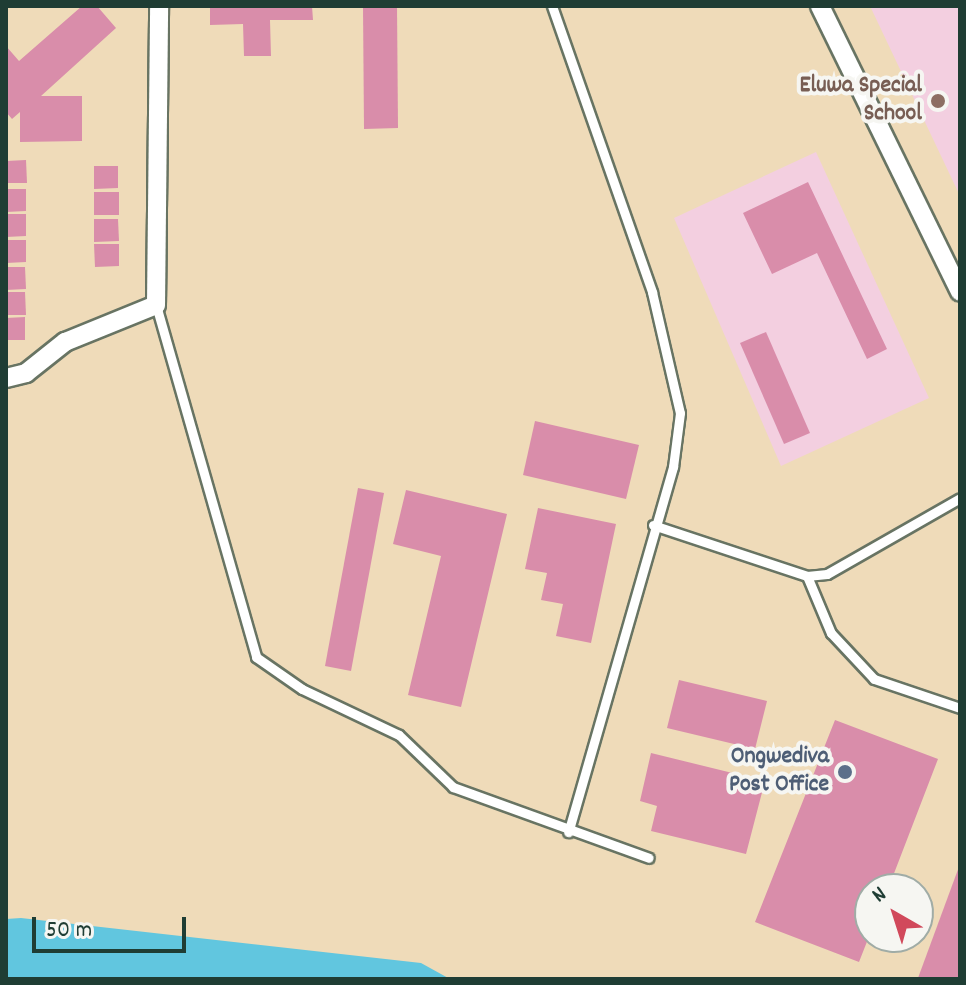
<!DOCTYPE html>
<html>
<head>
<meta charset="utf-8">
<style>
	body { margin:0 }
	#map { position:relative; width:966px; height:985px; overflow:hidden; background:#efdbb9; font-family:Dekko,sans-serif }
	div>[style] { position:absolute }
	.built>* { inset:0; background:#f3cfe0 }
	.water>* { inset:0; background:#61c6df }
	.building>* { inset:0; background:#d98daa }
	.roads { filter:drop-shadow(2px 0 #687463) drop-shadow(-2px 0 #687463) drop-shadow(0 2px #687463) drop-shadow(0 -2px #687463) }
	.service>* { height:9px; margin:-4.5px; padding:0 4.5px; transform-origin:4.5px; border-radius:4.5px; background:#fff }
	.minor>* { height:18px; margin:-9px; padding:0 9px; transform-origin:9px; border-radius:9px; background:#fff }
	.dots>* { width:22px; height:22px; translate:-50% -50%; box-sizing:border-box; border:4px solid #f6f6f2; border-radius:50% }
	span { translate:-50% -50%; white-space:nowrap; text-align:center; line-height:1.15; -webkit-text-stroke:8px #f6f6f2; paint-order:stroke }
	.education-label { font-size:24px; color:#785e54; font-weight:700 }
	.right { translate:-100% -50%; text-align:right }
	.service-label { font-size:24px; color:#4e5e75; font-weight:700 }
	.frame { position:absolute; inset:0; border:8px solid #1f3d34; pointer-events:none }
	.north { position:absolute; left:854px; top:873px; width:80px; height:80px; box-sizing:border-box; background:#f6f6f2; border:2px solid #a0aca6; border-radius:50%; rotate:321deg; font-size:22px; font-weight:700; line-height:32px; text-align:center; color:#1f3d34 }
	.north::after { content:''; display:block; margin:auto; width:28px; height:36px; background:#d1495b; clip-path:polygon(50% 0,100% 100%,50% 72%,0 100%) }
	.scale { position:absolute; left:32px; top:917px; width:154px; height:36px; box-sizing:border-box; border:4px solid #1f3d34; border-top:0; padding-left:10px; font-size:24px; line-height:28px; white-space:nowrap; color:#1f3d34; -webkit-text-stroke:6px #f6f6f2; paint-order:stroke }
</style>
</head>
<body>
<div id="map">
	<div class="built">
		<i style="clip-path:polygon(870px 6px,960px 6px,960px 196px)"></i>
		<i style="clip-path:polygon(816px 152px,929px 398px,781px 466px,674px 218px)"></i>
	</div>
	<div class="water">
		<i style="clip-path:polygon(21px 918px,421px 963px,450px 979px,6px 979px,6px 919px)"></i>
	</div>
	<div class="building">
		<i style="clip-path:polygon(82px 6px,97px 6px,116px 28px,41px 96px,82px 96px,82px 141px,20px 142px,20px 112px,12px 119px,6px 112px,6px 46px,19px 61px)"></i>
		<i style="clip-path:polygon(210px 6px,312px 6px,313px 20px,270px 20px,271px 56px,244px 56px,243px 24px,210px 25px)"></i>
		<i style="clip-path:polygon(363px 6px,397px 6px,398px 128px,364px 129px)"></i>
		<i style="clip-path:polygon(26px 160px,27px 183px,6px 183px,6px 161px)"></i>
		<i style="clip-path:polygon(94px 166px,118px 166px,118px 188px,94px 189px)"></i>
		<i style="clip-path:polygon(808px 182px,887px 349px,867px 359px,817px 253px,772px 274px,743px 213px)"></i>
		<i style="clip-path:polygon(6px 189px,26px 189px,26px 211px,6px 212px)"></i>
		<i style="clip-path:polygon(94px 192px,119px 192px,119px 215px,94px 215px)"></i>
		<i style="clip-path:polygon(6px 214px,26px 214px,26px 236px,6px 237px)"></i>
		<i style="clip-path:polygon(94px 219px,118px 219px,119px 241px,94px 242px)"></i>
		<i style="clip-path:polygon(6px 240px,26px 240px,26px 262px,6px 263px)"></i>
		<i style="clip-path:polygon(94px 244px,119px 244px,119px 266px,95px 267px)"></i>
		<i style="clip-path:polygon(6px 267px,25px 267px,26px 289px,6px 290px)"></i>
		<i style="clip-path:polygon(6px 292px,25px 292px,26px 315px,6px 315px)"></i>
		<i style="clip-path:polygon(25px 317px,25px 340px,6px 340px,6px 318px)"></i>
		<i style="clip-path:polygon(766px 332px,810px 433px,784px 444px,740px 343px)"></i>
		<i style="clip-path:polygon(535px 421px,639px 445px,626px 499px,523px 475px)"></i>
		<i style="clip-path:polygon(358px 488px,384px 493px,351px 671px,325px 666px)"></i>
		<i style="clip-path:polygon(406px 490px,507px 514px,461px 707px,408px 695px,441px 556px,393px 544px)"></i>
		<i style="clip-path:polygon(538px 508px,616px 524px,591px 643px,556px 636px,563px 604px,541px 600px,547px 573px,525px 569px)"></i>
		<i style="clip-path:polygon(679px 680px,767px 701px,755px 749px,667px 728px)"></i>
		<i style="clip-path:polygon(835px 720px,938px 759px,888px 889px,870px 889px,870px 934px,859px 962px,755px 922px)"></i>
		<i style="clip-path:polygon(651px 753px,765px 781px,746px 854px,651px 831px,657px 806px,640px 801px)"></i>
		<i style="clip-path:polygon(960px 864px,960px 979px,918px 978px)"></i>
	</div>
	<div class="roads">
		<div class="service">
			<i style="left:552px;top:6px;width:303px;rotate:70.7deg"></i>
			<i style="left:652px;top:292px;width:124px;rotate:77deg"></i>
			<i style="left:680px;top:413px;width:54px;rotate:97.4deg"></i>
			<i style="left:673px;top:467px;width:380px;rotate:106deg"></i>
			<i style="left:156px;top:305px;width:366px;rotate:74.1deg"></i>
			<i style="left:256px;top:657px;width:56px;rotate:34.8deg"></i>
			<i style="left:302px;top:689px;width:107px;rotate:25.4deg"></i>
			<i style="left:399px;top:735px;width:75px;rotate:43.9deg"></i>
			<i style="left:453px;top:787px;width:208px;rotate:19.9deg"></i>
			<i style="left:653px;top:525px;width:162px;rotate:18.3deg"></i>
			<i style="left:807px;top:576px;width:20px;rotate:-6deg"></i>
			<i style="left:827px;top:574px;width:153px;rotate:-29.7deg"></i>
			<i style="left:807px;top:576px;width:62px;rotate:67.2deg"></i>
			<i style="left:831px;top:633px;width:63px;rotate:46.9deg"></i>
			<i style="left:874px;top:679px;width:91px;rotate:18.6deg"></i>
		</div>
		<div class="minor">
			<i style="left:820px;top:6px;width:318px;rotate:63.9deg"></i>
			<i style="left:6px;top:378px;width:21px;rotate:-14deg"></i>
			<i style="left:26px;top:373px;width:50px;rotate:-38.5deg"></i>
			<i style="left:65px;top:342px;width:98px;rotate:-22.1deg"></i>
			<i style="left:156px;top:305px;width:299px;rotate:-89.4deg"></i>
		</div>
	</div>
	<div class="dots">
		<i style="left:938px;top:101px;background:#8d6e63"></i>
		<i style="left:845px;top:772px;background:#5c6f8a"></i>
	</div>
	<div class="education-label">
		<span class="right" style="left:922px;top:101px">Eluwa Special<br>School</span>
	</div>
	<div class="service-label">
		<span class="right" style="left:829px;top:772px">Ongwediva<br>Post Office</span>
	</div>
	<div class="frame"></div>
	<div class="north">N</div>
	<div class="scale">50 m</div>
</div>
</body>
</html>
